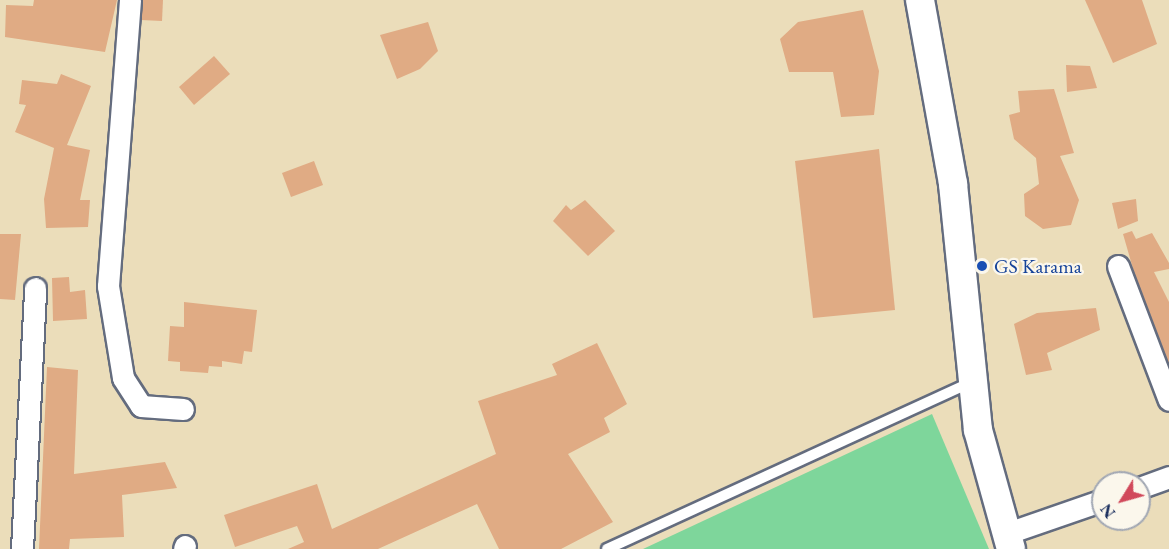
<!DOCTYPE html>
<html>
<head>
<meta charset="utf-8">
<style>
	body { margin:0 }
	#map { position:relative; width:1169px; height:549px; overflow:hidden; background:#ebddba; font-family:"EB Garamond",serif }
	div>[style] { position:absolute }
	.green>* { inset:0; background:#7ed69b }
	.building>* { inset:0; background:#e0ab84 }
	.roads { filter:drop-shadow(2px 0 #646c7e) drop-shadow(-2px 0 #646c7e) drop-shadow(0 2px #646c7e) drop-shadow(0 -2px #646c7e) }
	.service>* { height:10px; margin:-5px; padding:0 5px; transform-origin:5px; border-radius:5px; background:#fff }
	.minor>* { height:21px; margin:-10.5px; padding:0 10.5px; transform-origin:10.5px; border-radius:10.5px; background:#fff }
	.secondary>* { height:28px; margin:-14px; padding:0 14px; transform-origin:14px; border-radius:14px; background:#fff }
	.dots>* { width:16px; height:16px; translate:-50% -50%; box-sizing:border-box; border:3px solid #fbf7ec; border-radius:50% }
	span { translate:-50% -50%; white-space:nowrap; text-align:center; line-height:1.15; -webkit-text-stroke:4.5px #fbf7ec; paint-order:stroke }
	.transit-label { font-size:20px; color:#164399 }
	.left { translate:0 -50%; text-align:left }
	.north { position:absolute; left:1091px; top:471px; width:60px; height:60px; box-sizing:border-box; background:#fbf7ec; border:2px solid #a1a7b3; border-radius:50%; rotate:233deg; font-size:16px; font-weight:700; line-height:24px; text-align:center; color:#1b2f5e }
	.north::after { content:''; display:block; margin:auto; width:21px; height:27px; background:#d1495b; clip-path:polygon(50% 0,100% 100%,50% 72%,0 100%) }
</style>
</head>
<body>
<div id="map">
	<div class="green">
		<i style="clip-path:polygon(932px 414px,989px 549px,643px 549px)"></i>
	</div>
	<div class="building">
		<i style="clip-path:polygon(34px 0,117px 0,105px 52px,5px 37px,6px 5px,33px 6px)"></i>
		<i style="clip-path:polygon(143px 0,163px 0,162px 21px,141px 20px)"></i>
		<i style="clip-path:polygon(1085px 0,1142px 0,1157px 44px,1113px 63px)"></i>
		<i style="clip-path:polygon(863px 10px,879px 71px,874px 115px,841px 117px,833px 72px,789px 72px,780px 39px,798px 22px)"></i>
		<i style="clip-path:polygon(428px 22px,438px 51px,420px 69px,397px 79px,380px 35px)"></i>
		<i style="clip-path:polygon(214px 56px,230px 74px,194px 105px,179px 87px)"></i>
		<i style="clip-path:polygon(1066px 65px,1090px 66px,1097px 88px,1067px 92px)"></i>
		<i style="clip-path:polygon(61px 74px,91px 86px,67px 145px,90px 150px,80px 200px,90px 200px,88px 227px,46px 228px,44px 199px,54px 148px,15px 132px,26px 105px,19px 104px,22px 80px,57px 84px)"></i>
		<i style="clip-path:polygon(1054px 89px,1074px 153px,1060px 156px,1079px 200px,1071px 225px,1043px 229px,1025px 216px,1024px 194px,1039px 184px,1036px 158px,1014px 139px,1009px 115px,1020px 112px,1018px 91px)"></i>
		<i style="clip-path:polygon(879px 149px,895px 310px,813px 318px,795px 161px)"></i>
		<i style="clip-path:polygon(314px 161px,323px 185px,291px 197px,282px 173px)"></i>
		<i style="clip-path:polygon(1136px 199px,1138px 221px,1118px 229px,1112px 203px)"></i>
		<i style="clip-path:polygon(585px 200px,615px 231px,588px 256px,553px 221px,566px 205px,571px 210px)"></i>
		<i style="clip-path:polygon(1132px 231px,1136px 239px,1152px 233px,1169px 263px,1169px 269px,1154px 272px,1169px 302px,1169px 364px,1134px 272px,1123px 234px)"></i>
		<i style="clip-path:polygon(0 234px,21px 234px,15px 300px,0 299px)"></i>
		<i style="clip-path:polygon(69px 277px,70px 292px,85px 290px,87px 319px,53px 321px,52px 278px)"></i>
		<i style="clip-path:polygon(184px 302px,257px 310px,252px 352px,244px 351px,242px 364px,222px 361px,222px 367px,209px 366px,208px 373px,180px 371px,180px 362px,168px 361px,170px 326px,184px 327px)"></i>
		<i style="clip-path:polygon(1096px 308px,1100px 330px,1047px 353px,1052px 370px,1026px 375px,1014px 324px,1037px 313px)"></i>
		<i style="clip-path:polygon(597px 343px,627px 404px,604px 418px,610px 432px,568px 454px,613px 522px,561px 549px,499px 549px,477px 504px,378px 549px,288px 549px,304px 542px,297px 526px,235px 547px,224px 515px,317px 484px,332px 529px,496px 454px,478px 401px,557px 375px,552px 364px)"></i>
		<i style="clip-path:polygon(47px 367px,78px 370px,74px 474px,165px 462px,177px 488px,122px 495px,124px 537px,70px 539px,69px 549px,39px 549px)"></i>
	</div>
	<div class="roads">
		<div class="service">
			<i style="left:607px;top:549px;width:399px;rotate:-24.6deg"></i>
		</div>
		<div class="minor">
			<i style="left:130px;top:0;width:287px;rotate:94.4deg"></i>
			<i style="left:108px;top:286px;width:93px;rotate:80.7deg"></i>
			<i style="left:123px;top:378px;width:33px;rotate:57deg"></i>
			<i style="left:141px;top:406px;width:42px;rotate:4.1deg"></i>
			<i style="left:1118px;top:266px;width:143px;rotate:69.2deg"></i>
			<i style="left:1139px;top:488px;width:32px;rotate:-20deg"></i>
			<i style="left:1005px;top:534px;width:104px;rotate:-19.1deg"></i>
			<i style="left:22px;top:549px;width:261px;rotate:-87.1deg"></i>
			<i style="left:184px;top:549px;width:3px;rotate:-72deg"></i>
		</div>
		<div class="secondary">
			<i style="left:920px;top:0;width:187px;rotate:79.8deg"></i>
			<i style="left:953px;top:184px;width:247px;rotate:84.2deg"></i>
			<i style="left:978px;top:430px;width:123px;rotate:74.5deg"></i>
		</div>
	</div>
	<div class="dots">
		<i style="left:982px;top:266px;background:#1a4fb4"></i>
	</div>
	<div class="transit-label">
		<span class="left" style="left:994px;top:266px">GS Karama</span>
	</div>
	<div class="north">N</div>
</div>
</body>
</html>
